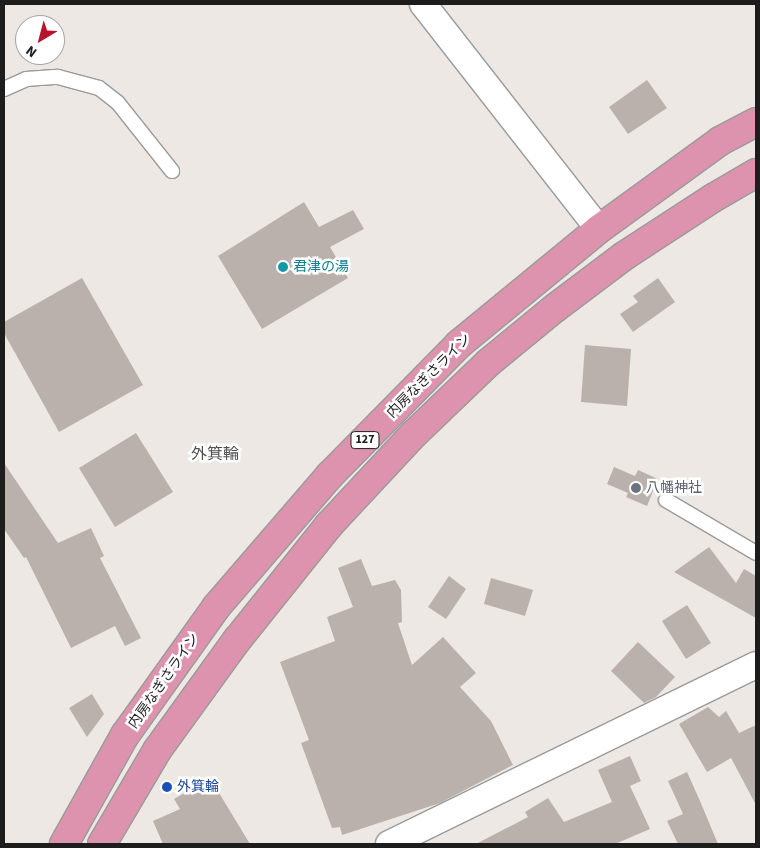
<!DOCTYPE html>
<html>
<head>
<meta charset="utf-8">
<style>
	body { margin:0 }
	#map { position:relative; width:760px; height:848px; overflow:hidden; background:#ede8e4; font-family:"Source Sans 3","Noto Sans JP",sans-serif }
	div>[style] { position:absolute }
	.building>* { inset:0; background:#bab1ad }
	.roads { filter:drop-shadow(1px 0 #9a9a9a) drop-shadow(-1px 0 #9a9a9a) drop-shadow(0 1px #9a9a9a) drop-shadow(0 -1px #9a9a9a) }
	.lane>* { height:14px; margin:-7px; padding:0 7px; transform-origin:7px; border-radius:7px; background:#fff }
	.street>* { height:26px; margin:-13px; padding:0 13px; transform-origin:13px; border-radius:13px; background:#fff }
	.highway>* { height:28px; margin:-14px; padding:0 14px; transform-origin:14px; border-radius:14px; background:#dd93ad }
	.dots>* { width:14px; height:14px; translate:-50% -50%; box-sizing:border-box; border:2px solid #fff; border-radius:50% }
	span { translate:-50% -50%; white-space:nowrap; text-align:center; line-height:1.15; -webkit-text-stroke:5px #fff; paint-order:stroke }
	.shield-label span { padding:1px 4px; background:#fff; border:1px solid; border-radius:4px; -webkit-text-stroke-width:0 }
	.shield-label { font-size:12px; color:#1d1d1d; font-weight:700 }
	.culture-label { font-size:14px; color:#0d838f }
	.left { translate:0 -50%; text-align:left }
	.street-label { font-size:14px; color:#1d1d1d }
	.worship-label { font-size:14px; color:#5b616d }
	.transit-label { font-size:14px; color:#164399 }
	.quarter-label { font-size:16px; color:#505050 }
	.frame { position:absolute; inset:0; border:5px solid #1d1d1d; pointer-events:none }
	.north { position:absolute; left:15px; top:15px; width:50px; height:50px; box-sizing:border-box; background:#fff; border:1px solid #a5a5a5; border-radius:50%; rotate:217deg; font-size:14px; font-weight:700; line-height:20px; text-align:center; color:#1d1d1d }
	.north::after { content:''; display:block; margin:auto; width:18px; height:22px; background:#b7132e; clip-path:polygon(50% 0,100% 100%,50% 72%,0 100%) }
</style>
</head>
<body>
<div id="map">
	<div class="building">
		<i style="clip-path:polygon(647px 80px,667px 108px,628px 134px,609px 107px)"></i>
		<i style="clip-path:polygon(304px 202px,319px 227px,353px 210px,364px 229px,330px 247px,348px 278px,262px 329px,218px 256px)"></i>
		<i style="clip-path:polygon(82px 278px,143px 385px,59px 432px,4px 333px,4px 322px)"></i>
		<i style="clip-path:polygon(658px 278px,675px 302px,633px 332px,620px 314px,638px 302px,633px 296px)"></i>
		<i style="clip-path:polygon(585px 345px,631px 349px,627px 406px,581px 402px)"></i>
		<i style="clip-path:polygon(136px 433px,173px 492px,115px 527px,79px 468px)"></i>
		<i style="clip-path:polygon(4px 463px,58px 543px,91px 528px,104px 556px,100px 558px,141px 638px,125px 646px,115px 626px,71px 648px,26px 557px,24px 558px,4px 529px)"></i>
		<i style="clip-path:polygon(614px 467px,635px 476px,638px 470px,658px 479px,647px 506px,626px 497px,628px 493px,607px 484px)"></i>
		<i style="clip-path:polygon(709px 547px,736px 583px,744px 569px,756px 576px,756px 618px,674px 572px)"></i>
		<i style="clip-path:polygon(361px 559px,372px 586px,395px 580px,401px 590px,402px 622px,398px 623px,412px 665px,443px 637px,476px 673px,460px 687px,491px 721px,513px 765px,440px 803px,342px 835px,340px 827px,332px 828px,301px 743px,309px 740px,280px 662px,335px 641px,327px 617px,353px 607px,338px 568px)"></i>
		<i style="clip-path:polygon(449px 576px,466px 589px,446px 619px,428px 607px)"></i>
		<i style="clip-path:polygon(491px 578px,533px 590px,525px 616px,484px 604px)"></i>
		<i style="clip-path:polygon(687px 605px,711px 643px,686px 659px,662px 621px)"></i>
		<i style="clip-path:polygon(638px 642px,675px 677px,656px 697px,644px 703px,611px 671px)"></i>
		<i style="clip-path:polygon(92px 694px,104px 714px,87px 737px,69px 708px)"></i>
		<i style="clip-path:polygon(708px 707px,719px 717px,726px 711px,739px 733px,756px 725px,756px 805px,731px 758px,707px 772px,679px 724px)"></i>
		<i style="clip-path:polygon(630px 756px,641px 781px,630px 786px,650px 829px,615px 844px,476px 844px,528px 817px,525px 812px,548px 798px,564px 822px,612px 802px,598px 770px)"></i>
		<i style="clip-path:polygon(687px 772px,700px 801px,718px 844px,678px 844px,667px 821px,683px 814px,668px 781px)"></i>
		<i style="clip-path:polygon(210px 778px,250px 844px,163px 844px,153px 821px,180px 809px,174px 799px)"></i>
	</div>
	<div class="roads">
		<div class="lane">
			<i style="left:4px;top:89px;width:24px;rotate:-24deg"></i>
			<i style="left:26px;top:79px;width:32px;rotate:-4deg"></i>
			<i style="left:58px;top:77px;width:42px;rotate:15deg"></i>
			<i style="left:99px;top:88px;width:24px;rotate:38deg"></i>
			<i style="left:118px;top:103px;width:87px;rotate:51.5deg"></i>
			<i style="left:666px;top:500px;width:104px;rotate:30.5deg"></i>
		</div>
		<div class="street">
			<i style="left:423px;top:4px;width:286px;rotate:52deg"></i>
			<i style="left:389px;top:844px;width:408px;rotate:-26deg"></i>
		</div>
		<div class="highway">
			<i style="left:64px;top:844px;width:125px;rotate:-60.8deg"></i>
			<i style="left:125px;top:735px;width:158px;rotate:-54.5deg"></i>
			<i style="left:217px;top:606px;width:173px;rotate:-49.2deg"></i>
			<i style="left:330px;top:475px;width:184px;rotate:-45.4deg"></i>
			<i style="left:459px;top:344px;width:181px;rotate:-39.4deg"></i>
			<i style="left:599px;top:229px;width:150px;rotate:-36deg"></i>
			<i style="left:720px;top:141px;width:41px;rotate:-27.8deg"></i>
			<i style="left:102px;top:844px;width:110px;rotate:-59.5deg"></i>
			<i style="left:158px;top:749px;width:135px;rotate:-54.1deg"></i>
			<i style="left:237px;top:640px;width:147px;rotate:-51.3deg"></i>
			<i style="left:329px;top:525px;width:123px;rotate:-47deg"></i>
			<i style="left:413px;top:435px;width:104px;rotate:-43.8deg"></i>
			<i style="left:488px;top:363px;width:87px;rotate:-39.4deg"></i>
			<i style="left:555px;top:308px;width:86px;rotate:-37deg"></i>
			<i style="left:624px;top:256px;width:106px;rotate:-33.1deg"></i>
			<i style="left:713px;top:198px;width:50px;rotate:-30.2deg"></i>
		</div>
	</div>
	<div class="dots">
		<i style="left:283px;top:267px;background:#0f9aa8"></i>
		<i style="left:636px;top:488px;background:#6b7280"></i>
		<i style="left:167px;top:787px;background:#1a4fb4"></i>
	</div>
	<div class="shield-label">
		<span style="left:365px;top:440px">127</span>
	</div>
	<div class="culture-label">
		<span class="left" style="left:293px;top:267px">君津の湯</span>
	</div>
	<div class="street-label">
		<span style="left:429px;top:376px;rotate:-45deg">内房なぎさライン</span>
		<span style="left:164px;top:681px;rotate:-55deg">内房なぎさライン</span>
	</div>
	<div class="worship-label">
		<span class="left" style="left:646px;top:488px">八幡神社</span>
	</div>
	<div class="transit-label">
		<span class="left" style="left:177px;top:787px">外箕輪</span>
	</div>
	<div class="quarter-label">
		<span style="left:215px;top:454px">外箕輪</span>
	</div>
	<div class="frame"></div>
	<div class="north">N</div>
</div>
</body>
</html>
